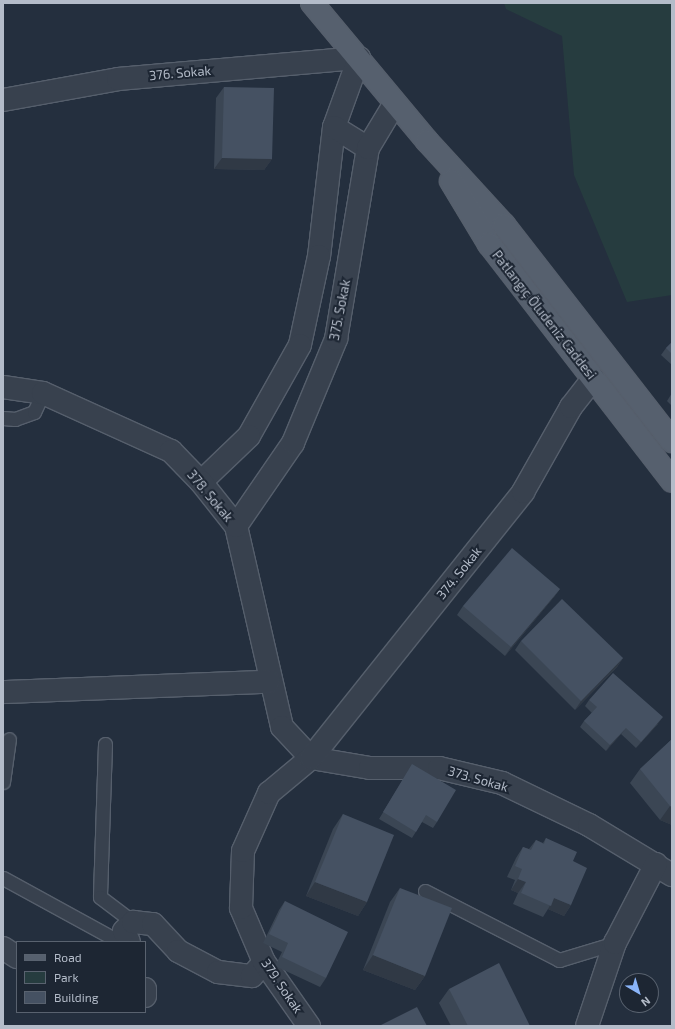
<!DOCTYPE html>
<html>
<head>
<meta charset="utf-8">
<style>
	body { margin:0 }
	#map { position:relative; width:675px; height:1029px; overflow:hidden; background:#242f3e; font-family:"Exo 2",sans-serif }
	div>[style] { position:absolute }
	.green>* { inset:0; background:#263c3f }
	.roads { filter:drop-shadow(1px 0 #565f6c) drop-shadow(-1px 0 #565f6c) drop-shadow(0 1px #565f6c) drop-shadow(0 -1px #565f6c) }
	.lane>* { height:13px; margin:-6.5px; padding:0 6.5px; transform-origin:6.5px; border-radius:6.5px; background:#38414e }
	.street>* { height:22px; margin:-11px; padding:0 11px; transform-origin:11px; border-radius:11px; background:#38414e }
	.primary>* { height:22px; margin:-11px; padding:0 11px; transform-origin:11px; border-radius:11px; background:#56606e }
	.wall>* { inset:0; background:#3b4654 }
	.shaded-wall>* { inset:0; background:#303945 }
	.building>* { inset:0; background:#455162 }
	span { translate:-50% -50%; white-space:nowrap; text-align:center; line-height:1.15; -webkit-text-stroke:4px #1d2633; paint-order:stroke }
	.street-label { font-size:13px; color:#b4bcc9 }
	.frame { position:absolute; inset:0; border:4px solid #b4bcc9; pointer-events:none }
	.legend { position:absolute; left:16px; top:941px; width:130px; height:72px; box-sizing:border-box; background:#1d2633; border:1px solid #59626f; margin:0; padding:5px 7px; list-style:none; font-size:12px; color:#b4bcc9 }
	.legend li { display:flex; align-items:center; gap:8px; height:20px }
	.legend b { width:20px; border:1px solid #59626f }
	.north { position:absolute; left:619px; top:973px; width:40px; height:40px; box-sizing:border-box; background:#1d2633; border:1px solid #59626f; border-radius:50%; rotate:142deg; font-size:11px; font-weight:700; line-height:16px; text-align:center; color:#b4bcc9 }
	.north::after { content:''; display:block; margin:auto; width:14px; height:18px; background:#8ab4f8; clip-path:polygon(50% 0,100% 100%,50% 72%,0 100%) }
</style>
</head>
<body>
<div id="map">
	<div class="green">
		<i style="clip-path:polygon(504px 3px,672px 3px,672px 295px,627px 302px,574px 175px,562px 36px,506px 9px)"></i>
	</div>
	<div class="roads">
		<div class="lane">
			<i style="left:3px;top:418px;width:12px;rotate:5deg"></i>
			<i style="left:15px;top:419px;width:20px;rotate:-20deg"></i>
			<i style="left:34px;top:412px;width:21px;rotate:-65deg"></i>
			<i style="left:105px;top:744px;width:153px;rotate:91.9deg"></i>
			<i style="left:100px;top:897px;width:41px;rotate:37.1deg"></i>
			<i style="left:3px;top:782px;width:43px;rotate:-82.1deg"></i>
			<i style="left:3px;top:878px;width:133px;rotate:28.7deg"></i>
			<i style="left:425px;top:891px;width:151px;rotate:27.2deg"></i>
			<i style="left:559px;top:960px;width:59px;rotate:-16.9deg"></i>
		</div>
		<div class="street">
			<i style="left:3px;top:100px;width:117px;rotate:-10.3deg"></i>
			<i style="left:118px;top:79px;width:242px;rotate:-5deg"></i>
			<i style="left:359px;top:58px;width:73px;rotate:109.9deg"></i>
			<i style="left:334px;top:127px;width:130px;rotate:96.6deg"></i>
			<i style="left:319px;top:256px;width:91px;rotate:102.1deg"></i>
			<i style="left:300px;top:345px;width:104px;rotate:119.3deg"></i>
			<i style="left:249px;top:436px;width:66px;rotate:136.2deg"></i>
			<i style="left:334px;top:127px;width:40px;rotate:32deg"></i>
			<i style="left:3px;top:387px;width:40px;rotate:8.5deg"></i>
			<i style="left:43px;top:393px;width:141px;rotate:24.4deg"></i>
			<i style="left:171px;top:451px;width:43px;rotate:45.9deg"></i>
			<i style="left:201px;top:482px;width:56px;rotate:51.5deg"></i>
			<i style="left:236px;top:526px;width:206px;rotate:77.1deg"></i>
			<i style="left:282px;top:727px;width:42px;rotate:46.9deg"></i>
			<i style="left:311px;top:758px;width:60px;rotate:9.6deg"></i>
			<i style="left:370px;top:768px;width:69px"></i>
			<i style="left:439px;top:768px;width:65px;rotate:13.4deg"></i>
			<i style="left:502px;top:783px;width:97px;rotate:25.8deg"></i>
			<i style="left:589px;top:825px;width:97px;rotate:31.1deg"></i>
			<i style="left:236px;top:526px;width:101px;rotate:-55.5deg"></i>
			<i style="left:293px;top:443px;width:113px;rotate:-67.5deg"></i>
			<i style="left:336px;top:339px;width:194px;rotate:-80.5deg"></i>
			<i style="left:368px;top:148px;width:52px;rotate:-59deg"></i>
			<i style="left:3px;top:692px;width:266px;rotate:-2.2deg"></i>
			<i style="left:129px;top:942px;width:12px;rotate:-114deg"></i>
			<i style="left:124px;top:931px;width:13px;rotate:-45deg"></i>
			<i style="left:133px;top:922px;width:20px;rotate:6deg"></i>
			<i style="left:153px;top:924px;width:37px;rotate:47deg"></i>
			<i style="left:178px;top:951px;width:45px;rotate:27.7deg"></i>
			<i style="left:218px;top:972px;width:34px;rotate:7deg"></i>
			<i style="left:252px;top:976px;width:18px;rotate:-49deg"></i>
			<i style="left:3px;top:948px;width:17px;rotate:33deg"></i>
			<i style="left:145px;top:989px;width:7px;rotate:90deg"></i>
			<i style="left:309px;top:1026px;width:78px;rotate:-125.1deg"></i>
			<i style="left:264px;top:962px;width:59px;rotate:-113.1deg"></i>
			<i style="left:241px;top:908px;width:57px;rotate:-88deg"></i>
			<i style="left:243px;top:851px;width:64px;rotate:-65.9deg"></i>
			<i style="left:269px;top:793px;width:55px;rotate:-39.8deg"></i>
			<i style="left:311px;top:758px;width:340px;rotate:-51.4deg"></i>
			<i style="left:523px;top:492px;width:98px;rotate:-60.5deg"></i>
			<i style="left:571px;top:407px;width:36px;rotate:-52deg"></i>
			<i style="left:587px;top:1026px;width:88px;rotate:-71.4deg"></i>
			<i style="left:615px;top:943px;width:89px;rotate:-62.6deg"></i>
		</div>
		<div class="primary">
			<i style="left:312px;top:3px;width:180px;rotate:50.2deg"></i>
			<i style="left:427px;top:141px;width:114px;rotate:47.5deg"></i>
			<i style="left:504px;top:225px;width:274px;rotate:52.1deg"></i>
			<i style="left:451px;top:181px;width:74px;rotate:58.9deg"></i>
			<i style="left:489px;top:244px;width:299px;rotate:52.3deg"></i>
		</div>
	</div>
	<div class="wall">
		<i style="clip-path:polygon(224px 87px,272px 159px,264px 170px,214px 169px,216px 98px)"></i>
		<i style="clip-path:polygon(672px 342px,672px 365px,661px 355px,666px 348px)"></i>
		<i style="clip-path:polygon(672px 393px,672px 406px,667px 401px)"></i>
		<i style="clip-path:polygon(560px 589px,554px 597px,505px 656px,457px 615px,463px 606px)"></i>
		<i style="clip-path:polygon(521px 641px,623px 658px,617px 667px,575px 710px,515px 650px)"></i>
		<i style="clip-path:polygon(589px 700px,658px 724px,636px 748px,621px 734px,606px 751px,580px 727px,584px 721px,592px 713px,585px 706px)"></i>
		<i style="clip-path:polygon(672px 739px,672px 825px,660px 820px,630px 783px,640px 769px)"></i>
		<i style="clip-path:polygon(412px 764px,437px 822px,433px 828px,422px 822px,412px 838px,379px 819px,408px 771px)"></i>
		<i style="clip-path:polygon(343px 814px,367px 902px,358px 916px,306px 896px,333px 829px)"></i>
		<i style="clip-path:polygon(546px 838px,573px 861px,571px 905px,564px 916px,548px 909px,543px 917px,513px 904px,518px 893px,511px 890px,515px 880px,507px 877px,516px 858px,523px 847px,529px 849px,536px 840px,543px 843px)"></i>
		<i style="clip-path:polygon(400px 888px,425px 976px,415px 990px,363px 970px,390px 902px)"></i>
		<i style="clip-path:polygon(285px 901px,326px 978px,320px 987px,275px 966px,282px 952px,263px 943px,279px 910px)"></i>
		<i style="clip-path:polygon(449px 989px,530px 1026px,451px 1026px,439px 1003px)"></i>
	</div>
	<div class="shaded-wall">
		<i style="clip-path:polygon(222px 158px,272px 159px,264px 170px,214px 169px)"></i>
		<i style="clip-path:polygon(560px 589px,554px 597px,505px 656px,511px 647px)"></i>
		<i style="clip-path:polygon(623px 658px,617px 667px,575px 710px,581px 701px)"></i>
		<i style="clip-path:polygon(663px 717px,658px 724px,636px 748px,641px 742px)"></i>
		<i style="clip-path:polygon(626px 728px,621px 734px,606px 751px,610px 745px)"></i>
		<i style="clip-path:polygon(670px 806px,672px 807px,672px 825px,660px 820px)"></i>
		<i style="clip-path:polygon(518px 879px,526px 882px,518px 893px,511px 890px)"></i>
		<i style="clip-path:polygon(315px 882px,367px 902px,358px 916px,306px 896px)"></i>
		<i style="clip-path:polygon(554px 898px,571px 905px,564px 916px,548px 909px)"></i>
		<i style="clip-path:polygon(373px 955px,425px 976px,415px 990px,363px 970px)"></i>
	</div>
	<div class="building">
		<i style="clip-path:polygon(224px 87px,274px 88px,272px 159px,222px 158px)"></i>
		<i style="clip-path:polygon(672px 342px,672px 354px,666px 348px)"></i>
		<i style="clip-path:polygon(512px 548px,560px 589px,511px 647px,463px 606px)"></i>
		<i style="clip-path:polygon(562px 599px,623px 658px,581px 701px,521px 641px)"></i>
		<i style="clip-path:polygon(613px 673px,663px 717px,641px 742px,626px 728px,610px 745px,584px 721px,597px 707px,589px 700px)"></i>
		<i style="clip-path:polygon(672px 739px,672px 807px,670px 806px,640px 769px)"></i>
		<i style="clip-path:polygon(412px 764px,456px 790px,437px 822px,426px 815px,416px 832px,383px 812px)"></i>
		<i style="clip-path:polygon(343px 814px,394px 835px,367px 902px,315px 882px)"></i>
		<i style="clip-path:polygon(546px 838px,577px 852px,573px 861px,587px 868px,571px 905px,554px 898px,551px 906px,521px 893px,526px 882px,518px 879px,522px 869px,515px 866px,523px 847px,531px 850px,536px 840px,544px 844px)"></i>
		<i style="clip-path:polygon(400px 888px,452px 908px,425px 976px,373px 955px)"></i>
		<i style="clip-path:polygon(285px 901px,348px 932px,326px 978px,282px 957px,288px 943px,269px 934px)"></i>
		<i style="clip-path:polygon(499px 963px,530px 1026px,468px 1026px,449px 989px)"></i>
		<i style="clip-path:polygon(417px 1007px,427px 1026px,379px 1026px)"></i>
	</div>
	<div class="street-label">
		<span style="left:180px;top:73px;rotate:-5deg">376. Sokak</span>
		<span style="left:340px;top:310px;rotate:-79deg">375. Sokak</span>
		<span style="left:544px;top:315px;rotate:52deg">Patlangıç Öludeniz Caddesi</span>
		<span style="left:210px;top:496px;rotate:50deg">378. Sokak</span>
		<span style="left:459px;top:573px;rotate:-51deg">374. Sokak</span>
		<span style="left:478px;top:779px;rotate:16deg">373. Sokak</span>
		<span style="left:282px;top:986px;rotate:56deg">379. Sokak</span>
	</div>
	<div class="frame"></div>
	<ul class="legend">
	<li><b style="height:5px;background:#56606e"></b>Road</li>
	<li><b style="height:11px;background:#263c3f"></b>Park</li>
	<li><b style="height:11px;background:#455162"></b>Building</li>
	</ul>
	<div class="north">N</div>
</div>
</body>
</html>
